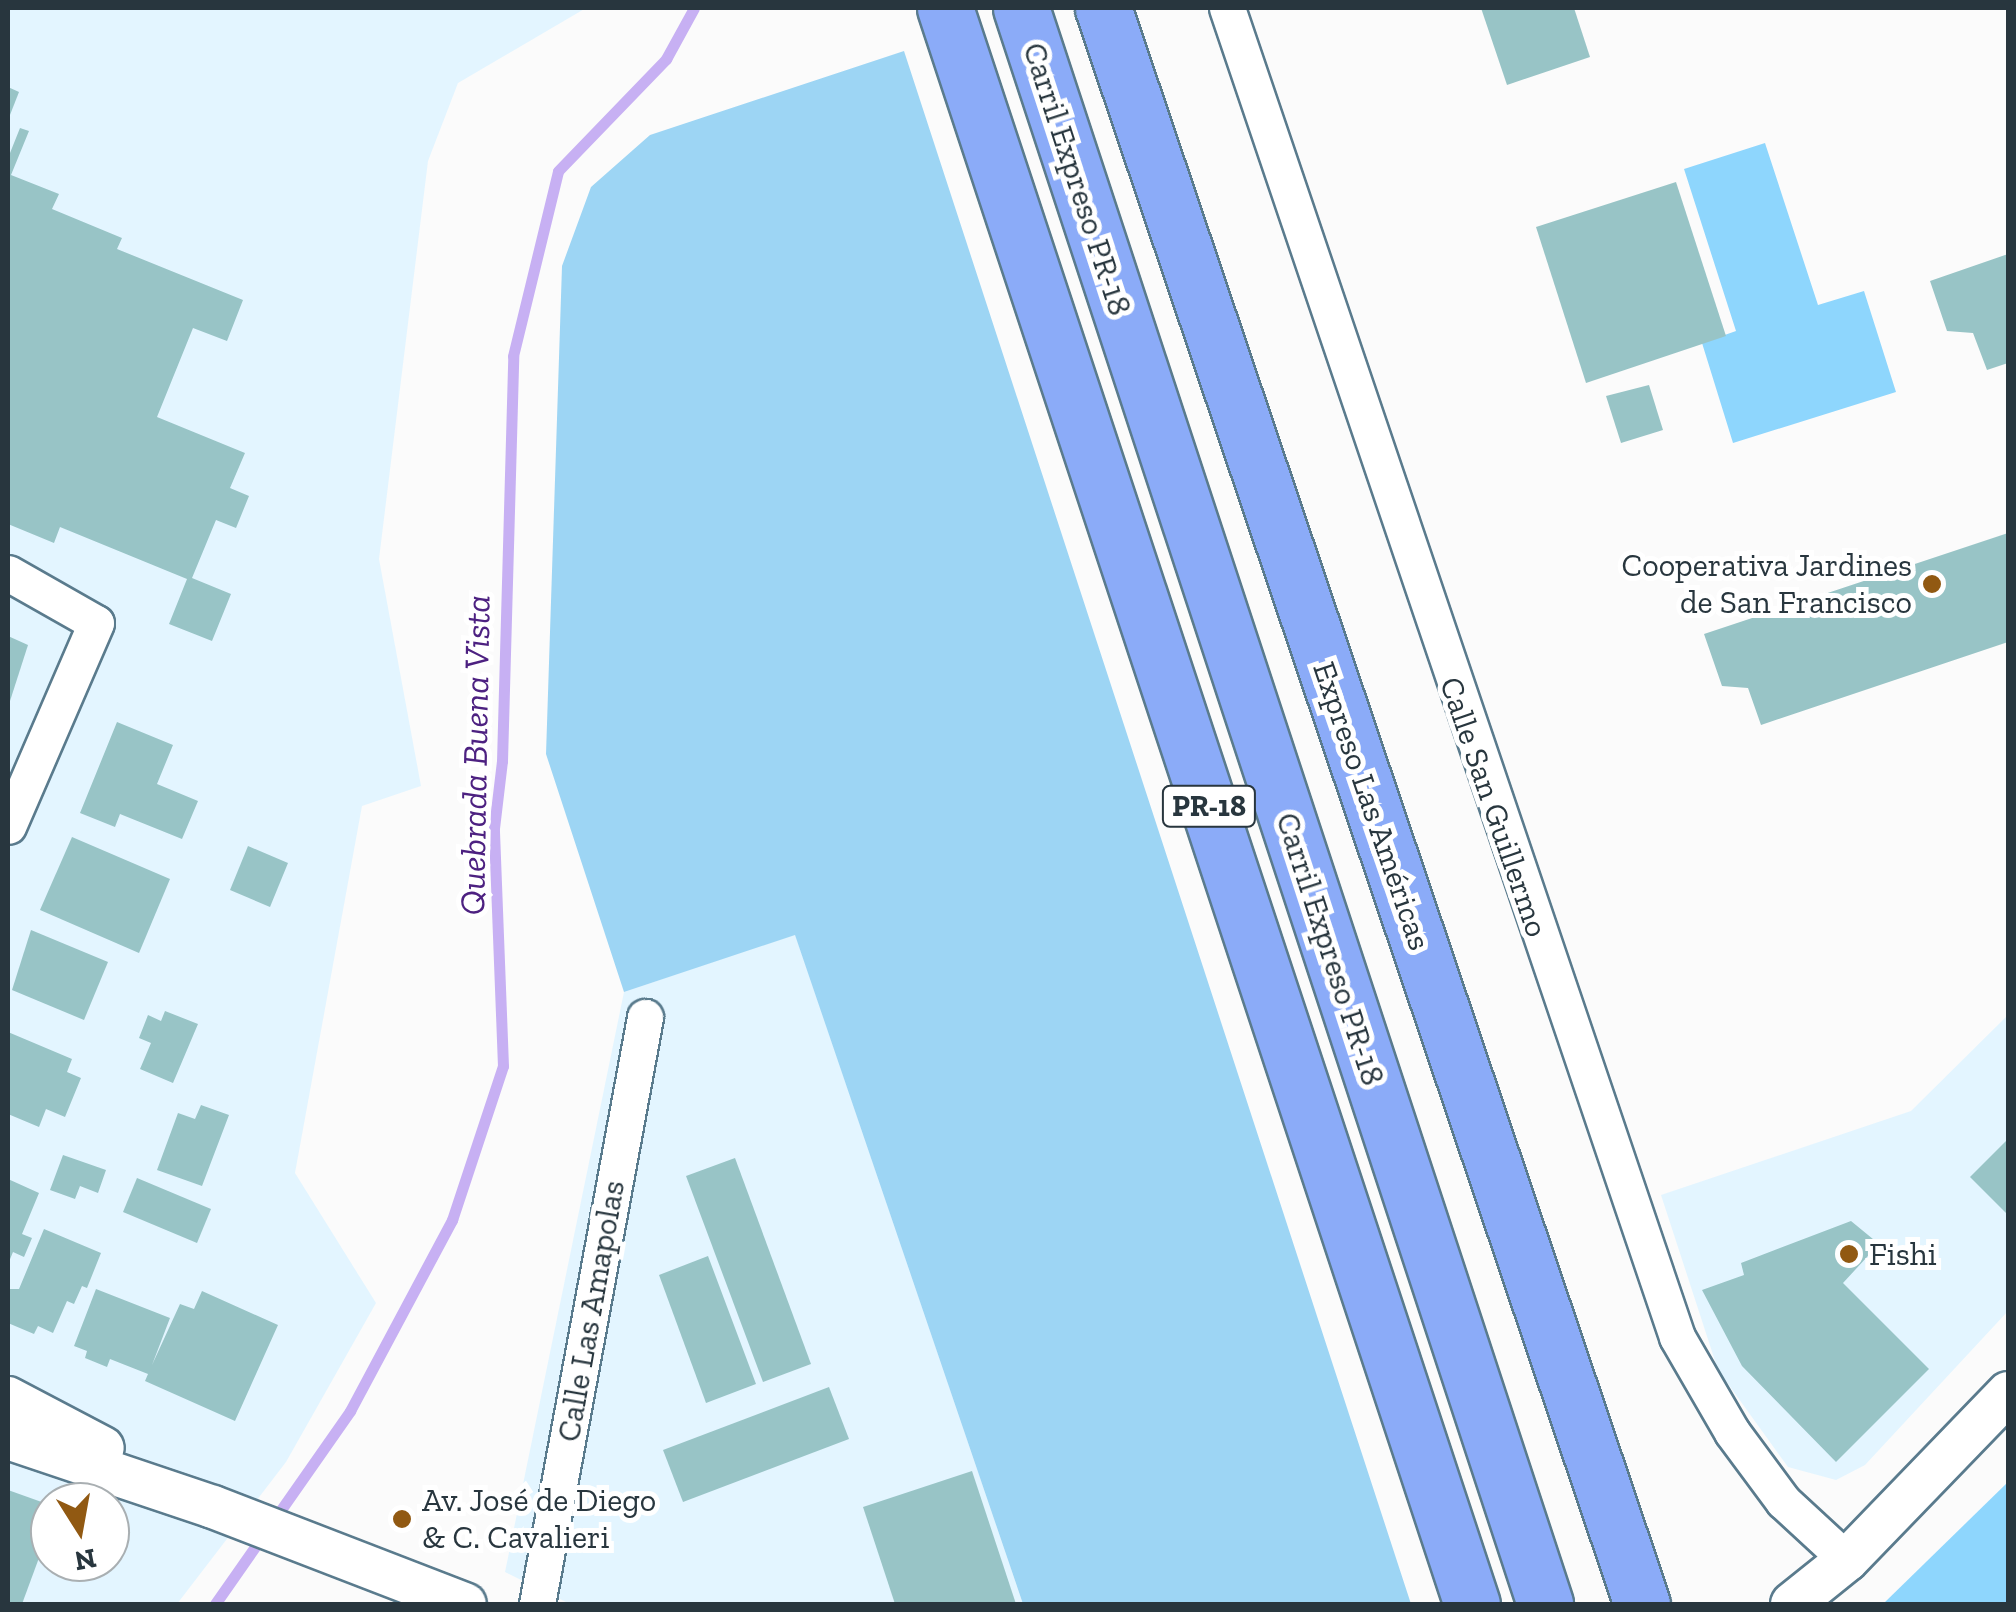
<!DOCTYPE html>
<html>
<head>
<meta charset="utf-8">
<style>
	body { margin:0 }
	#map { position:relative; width:2016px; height:1612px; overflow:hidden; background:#fbfbfb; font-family:"Zilla Slab",serif }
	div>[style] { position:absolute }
	.built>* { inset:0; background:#e3f5ff }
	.green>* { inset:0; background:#8ed6fd }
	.forest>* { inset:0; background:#9dd5f4 }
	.stream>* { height:11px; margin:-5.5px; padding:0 5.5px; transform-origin:5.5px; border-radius:5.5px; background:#c7b0f3 }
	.building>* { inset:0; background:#98c4c6 }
	.roads { filter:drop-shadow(2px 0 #5a7b8d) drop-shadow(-2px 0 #5a7b8d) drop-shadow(0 2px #5a7b8d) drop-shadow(0 -2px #5a7b8d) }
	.minor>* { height:35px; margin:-17.5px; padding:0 17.5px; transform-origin:17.5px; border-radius:17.5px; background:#fff }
	.tertiary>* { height:42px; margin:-21px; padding:0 21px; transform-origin:21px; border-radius:21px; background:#fff }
	.motorway>* { height:55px; margin:-27.5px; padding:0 27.5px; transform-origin:27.5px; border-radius:27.5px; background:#8babf8 }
	.dots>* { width:28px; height:28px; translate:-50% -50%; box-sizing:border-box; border:5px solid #fff; border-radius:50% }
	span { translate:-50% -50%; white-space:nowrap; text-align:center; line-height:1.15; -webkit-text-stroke:10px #fff; paint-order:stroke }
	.shield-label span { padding:2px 8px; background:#fff; border:2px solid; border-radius:8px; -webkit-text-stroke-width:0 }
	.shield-label { font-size:30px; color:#28363e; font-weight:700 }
	.street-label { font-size:32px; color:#28363e }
	.poi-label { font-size:32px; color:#28363e }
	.right { translate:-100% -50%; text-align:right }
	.left { translate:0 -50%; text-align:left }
	.water-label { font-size:35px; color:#4d2181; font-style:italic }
	.frame { position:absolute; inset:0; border:10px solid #28363e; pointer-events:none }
	.north { position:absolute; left:30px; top:1482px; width:100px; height:100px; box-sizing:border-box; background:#fff; border:2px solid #a9afb2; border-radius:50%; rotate:169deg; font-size:28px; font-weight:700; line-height:40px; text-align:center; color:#28363e }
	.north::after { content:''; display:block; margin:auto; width:35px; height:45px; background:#915912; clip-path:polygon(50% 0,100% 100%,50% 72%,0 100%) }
</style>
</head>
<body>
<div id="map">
	<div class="built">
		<i style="clip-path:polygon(evenodd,8px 8px,586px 8px,458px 83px,428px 161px,379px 559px,421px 786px,362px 806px,295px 1173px,376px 1303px,286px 1462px,177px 1604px,8px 1604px,8px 8px,50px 1502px,110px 1502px,110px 1562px,50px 1562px,50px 1502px)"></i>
		<i style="clip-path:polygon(795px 934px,1023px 1604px,570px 1604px,505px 1572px,624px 992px)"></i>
		<i style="clip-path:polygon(2008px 1015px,2008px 1311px,1865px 1465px,1836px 1480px,1788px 1467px,1718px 1370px,1661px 1195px,1911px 1111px)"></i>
	</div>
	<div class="green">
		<i style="clip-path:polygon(1765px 143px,1818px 305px,1864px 291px,1896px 392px,1733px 443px,1702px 343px,1736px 331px,1684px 169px)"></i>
		<i style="clip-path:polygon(2008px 1482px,2008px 1604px,1883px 1604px)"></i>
	</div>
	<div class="forest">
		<i style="clip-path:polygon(904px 51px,1411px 1604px,1023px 1604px,795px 935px,624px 992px,546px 754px,562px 266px,591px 187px,650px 135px)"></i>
	</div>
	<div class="stream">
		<i style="left:215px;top:1604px;width:236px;rotate:-55deg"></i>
		<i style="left:350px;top:1411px;width:217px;rotate:-61.9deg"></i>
		<i style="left:452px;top:1220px;width:162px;rotate:-71.7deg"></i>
		<i style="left:503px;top:1066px;width:238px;rotate:-92.2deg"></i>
		<i style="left:494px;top:828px;width:67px;rotate:-83.2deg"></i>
		<i style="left:502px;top:761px;width:405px;rotate:-88.4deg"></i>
		<i style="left:513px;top:356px;width:190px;rotate:-76.3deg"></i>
		<i style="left:558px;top:171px;width:156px;rotate:-46deg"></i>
		<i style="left:666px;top:59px;width:58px;rotate:-61.2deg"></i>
	</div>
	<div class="building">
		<i style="clip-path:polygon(1481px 8px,1574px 8px,1590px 57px,1507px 85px)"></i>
		<i style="clip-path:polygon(8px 87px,19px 92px,8px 120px)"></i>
		<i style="clip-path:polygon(20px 128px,29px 131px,11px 175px,59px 194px,52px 209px,122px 238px,117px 249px,243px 300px,227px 341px,193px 328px,157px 417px,245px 453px,230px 488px,249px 496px,236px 528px,216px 520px,192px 578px,231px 594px,212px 641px,169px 624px,187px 579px,60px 527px,54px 543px,8px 524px,8px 158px)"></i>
		<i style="clip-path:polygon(1676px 182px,1726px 336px,1586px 383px,1536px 227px)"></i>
		<i style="clip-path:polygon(2008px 254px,2008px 363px,1987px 370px,1973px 333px,1947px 331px,1930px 281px)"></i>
		<i style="clip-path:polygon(1649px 385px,1663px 430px,1621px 443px,1606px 396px)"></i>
		<i style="clip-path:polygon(2008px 533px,2008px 642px,1761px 725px,1748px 688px,1722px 686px,1704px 634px)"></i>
		<i style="clip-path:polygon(8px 636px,28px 645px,10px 701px,8px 700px)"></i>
		<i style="clip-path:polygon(117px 722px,173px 745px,157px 784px,198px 801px,182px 839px,120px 814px,115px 827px,80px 813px)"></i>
		<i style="clip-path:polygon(72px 837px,170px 879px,139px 953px,40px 910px)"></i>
		<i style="clip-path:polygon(248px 846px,288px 863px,270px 907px,230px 890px)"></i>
		<i style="clip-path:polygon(31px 930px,108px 962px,84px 1020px,12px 990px)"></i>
		<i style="clip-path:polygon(165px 1011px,198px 1024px,173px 1083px,140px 1069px,151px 1043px,139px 1038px,148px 1015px,161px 1021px)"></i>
		<i style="clip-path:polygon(8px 1032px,72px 1059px,67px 1072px,81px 1078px,65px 1117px,46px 1109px,39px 1127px,8px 1114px)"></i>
		<i style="clip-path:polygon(201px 1105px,229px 1115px,202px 1186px,157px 1170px,178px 1113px,195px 1119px)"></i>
		<i style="clip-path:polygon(2008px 1139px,2008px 1215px,1970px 1177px)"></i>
		<i style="clip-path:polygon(63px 1155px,106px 1170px,98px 1193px,80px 1186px,75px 1199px,50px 1190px)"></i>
		<i style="clip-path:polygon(735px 1158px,811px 1364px,763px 1382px,686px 1176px)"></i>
		<i style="clip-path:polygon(137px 1178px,211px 1209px,197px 1243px,123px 1212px)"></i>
		<i style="clip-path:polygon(8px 1179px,39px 1193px,22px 1234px,32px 1238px,24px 1257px,13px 1252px,8px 1264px)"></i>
		<i style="clip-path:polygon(1851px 1221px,1879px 1244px,1843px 1283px,1929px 1369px,1836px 1462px,1742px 1366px,1702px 1290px,1744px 1275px,1741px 1263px)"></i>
		<i style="clip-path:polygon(44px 1229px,101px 1253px,87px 1288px,82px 1286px,74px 1304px,67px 1301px,53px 1333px,38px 1326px,34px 1334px,8px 1323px,8px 1289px,19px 1289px)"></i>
		<i style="clip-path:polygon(708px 1256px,756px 1384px,706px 1403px,659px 1275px)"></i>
		<i style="clip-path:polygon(96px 1289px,170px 1318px,152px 1365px,180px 1304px,194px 1309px,202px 1291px,278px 1325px,235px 1421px,145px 1381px,148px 1374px,110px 1359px,107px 1367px,85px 1358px,87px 1351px,74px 1346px)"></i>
		<i style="clip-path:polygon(829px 1387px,849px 1439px,683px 1502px,663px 1450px)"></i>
		<i style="clip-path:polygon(972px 1471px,1016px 1604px,895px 1604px,863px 1507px)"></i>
		<i style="clip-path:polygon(8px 1490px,50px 1505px,50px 1528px,22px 1604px,8px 1604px)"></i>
	</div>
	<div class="roads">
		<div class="minor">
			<i style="left:1227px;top:8px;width:1403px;rotate:71.29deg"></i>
			<i style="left:1677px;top:1337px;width:110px;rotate:59.9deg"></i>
			<i style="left:1732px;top:1432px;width:86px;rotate:53.5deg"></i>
			<i style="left:1783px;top:1501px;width:87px;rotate:42.7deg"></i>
			<i style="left:8px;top:573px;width:101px;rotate:29.6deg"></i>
			<i style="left:96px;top:623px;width:221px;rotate:113.4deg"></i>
			<i style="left:537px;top:1604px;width:597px;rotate:-79.57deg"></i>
		</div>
		<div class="tertiary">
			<i style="left:8px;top:1398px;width:107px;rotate:27.8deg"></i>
			<i style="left:8px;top:1438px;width:216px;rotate:18.6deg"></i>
			<i style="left:213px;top:1507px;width:270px;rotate:21.1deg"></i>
			<i style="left:1792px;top:1604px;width:70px;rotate:-38.7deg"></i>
			<i style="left:1847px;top:1560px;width:232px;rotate:-46deg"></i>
		</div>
		<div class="motorway">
			<i style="left:945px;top:8px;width:1681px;rotate:71.73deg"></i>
			<i style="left:1021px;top:8px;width:1680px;rotate:71.82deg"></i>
			<i style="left:1103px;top:8px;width:1685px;rotate:71.34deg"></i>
		</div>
	</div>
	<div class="dots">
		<i style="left:1932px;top:584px;background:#915912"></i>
		<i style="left:1849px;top:1254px;background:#915912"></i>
		<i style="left:402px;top:1519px;background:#915912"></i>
	</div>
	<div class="shield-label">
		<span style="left:1209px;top:806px">PR-18</span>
	</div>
	<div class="street-label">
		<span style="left:1077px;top:179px;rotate:72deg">Carril Expreso PR-18</span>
		<span style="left:1372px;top:806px;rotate:71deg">Expreso Las Américas</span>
		<span style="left:1494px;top:807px;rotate:71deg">Calle San Guillermo</span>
		<span style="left:1330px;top:949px;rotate:72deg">Carril Expreso PR-18</span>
		<span style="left:591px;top:1311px;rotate:-80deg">Calle Las Amapolas</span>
	</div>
	<div class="poi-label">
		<span class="right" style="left:1912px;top:584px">Cooperativa Jardines<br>de San Francisco</span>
		<span class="left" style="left:1869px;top:1254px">Fishi</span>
		<span class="left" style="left:422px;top:1519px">Av. José de Diego<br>&amp; C. Cavalieri</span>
	</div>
	<div class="water-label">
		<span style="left:475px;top:755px;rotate:-89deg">Quebrada Buena Vista</span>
	</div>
	<div class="frame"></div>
	<div class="north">N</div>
</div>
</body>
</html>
